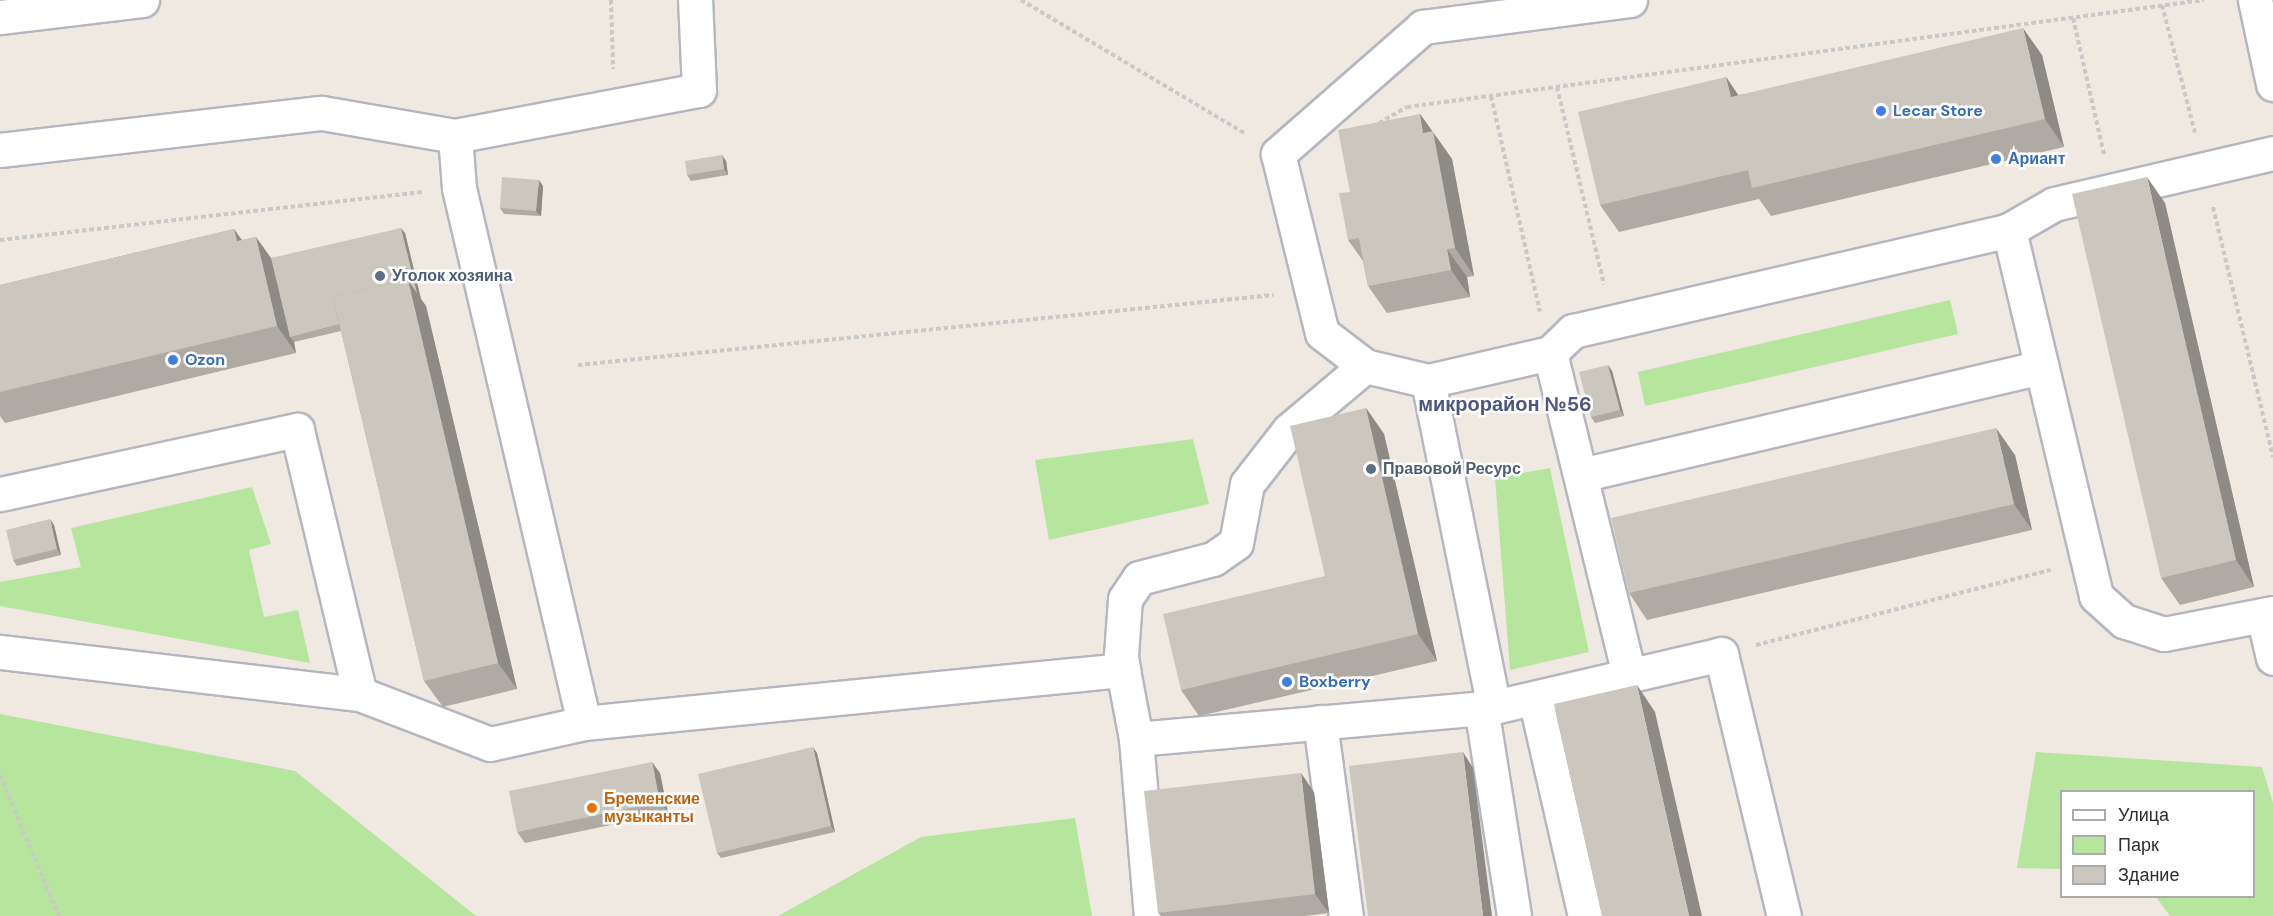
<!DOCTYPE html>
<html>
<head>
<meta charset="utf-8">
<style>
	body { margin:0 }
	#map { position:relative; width:2273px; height:916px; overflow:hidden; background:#efe9e1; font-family:"DM Sans",sans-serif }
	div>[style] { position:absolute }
	.green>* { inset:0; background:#b6e59e }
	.path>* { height:4px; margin-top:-2px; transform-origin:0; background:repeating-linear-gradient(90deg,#c9c9c9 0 4.5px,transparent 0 7.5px) }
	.roads { filter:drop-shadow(2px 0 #b4b7c1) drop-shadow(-2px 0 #b4b7c1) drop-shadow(0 2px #b4b7c1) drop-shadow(0 -2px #b4b7c1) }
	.minor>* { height:33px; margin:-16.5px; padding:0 16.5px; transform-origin:16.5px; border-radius:16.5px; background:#fff }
	.wall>* { inset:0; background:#afaba4 }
	.shaded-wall>* { inset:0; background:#8e8b86 }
	.building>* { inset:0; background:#cbc7bf }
	.dots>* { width:16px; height:16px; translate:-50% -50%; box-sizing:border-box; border:3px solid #fff; border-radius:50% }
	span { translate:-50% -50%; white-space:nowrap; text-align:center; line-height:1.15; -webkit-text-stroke:5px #fff; paint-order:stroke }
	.shop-label { font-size:16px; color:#366cbe; font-weight:700 }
	.left { translate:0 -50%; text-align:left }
	.service-label { font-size:16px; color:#4e5e75; font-weight:700 }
	.food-label { font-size:16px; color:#c56008; font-weight:700 }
	.quarter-label { font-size:20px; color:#4d5680; font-weight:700 }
	.legend { position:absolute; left:2060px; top:790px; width:195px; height:108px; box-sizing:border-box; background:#fff; border:2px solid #ababab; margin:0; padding:8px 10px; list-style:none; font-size:18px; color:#2e2e2e }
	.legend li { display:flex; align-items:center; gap:12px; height:30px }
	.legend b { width:30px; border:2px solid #ababab }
</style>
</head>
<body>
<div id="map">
	<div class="green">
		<i style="clip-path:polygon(1950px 300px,1958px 334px,1645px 406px,1638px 372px)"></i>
		<i style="clip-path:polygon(1193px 439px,1209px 504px,1049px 540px,1035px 460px)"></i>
		<i style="clip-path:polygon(1550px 468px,1589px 652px,1510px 670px,1495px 478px)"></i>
		<i style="clip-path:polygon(252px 487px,271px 544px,249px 550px,264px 617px,298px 610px,310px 663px,0 606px,0 582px,81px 567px,71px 528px)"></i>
		<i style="clip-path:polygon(0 714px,295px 771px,476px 916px,0 916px)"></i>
		<i style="clip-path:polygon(2036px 752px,2262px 767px,2273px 803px,2273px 916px,2170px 916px,2156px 897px,2254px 896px,2254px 792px,2062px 792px,2061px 869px,2017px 868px)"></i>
		<i style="clip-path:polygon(1075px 818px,1092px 916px,778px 916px,921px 837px)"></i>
	</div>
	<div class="path">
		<i style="left:611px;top:0;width:69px;rotate:88.3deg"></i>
		<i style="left:1021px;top:0;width:262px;rotate:30.8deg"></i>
		<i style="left:2162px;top:5px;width:132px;rotate:75.5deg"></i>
		<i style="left:2073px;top:18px;width:140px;rotate:77.2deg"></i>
		<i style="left:1557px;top:87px;width:203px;rotate:76.6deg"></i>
		<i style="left:1491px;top:96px;width:221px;rotate:77.2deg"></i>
		<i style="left:1379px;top:123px;width:32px;rotate:-30deg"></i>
		<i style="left:1407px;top:107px;width:804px;rotate:-7.65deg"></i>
		<i style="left:2213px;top:207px;width:257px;rotate:76.5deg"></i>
		<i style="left:0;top:240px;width:425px;rotate:-6.5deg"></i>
		<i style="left:578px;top:365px;width:699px;rotate:-5.75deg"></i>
		<i style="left:1756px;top:645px;width:304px;rotate:-14.3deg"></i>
		<i style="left:0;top:775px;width:153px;rotate:67.3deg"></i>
	</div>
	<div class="roads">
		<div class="minor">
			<i style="left:1630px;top:0;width:209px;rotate:172.6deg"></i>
			<i style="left:1423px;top:27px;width:193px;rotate:138.8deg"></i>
			<i style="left:1278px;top:154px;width:184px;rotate:76.2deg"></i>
			<i style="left:1322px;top:333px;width:54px;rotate:37.5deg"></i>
			<i style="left:1365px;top:366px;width:65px;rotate:13.4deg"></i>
			<i style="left:1428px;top:381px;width:125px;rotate:-12.9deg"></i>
			<i style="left:1550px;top:353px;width:32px;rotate:-44deg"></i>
			<i style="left:1573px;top:331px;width:448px;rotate:-13deg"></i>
			<i style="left:2009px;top:230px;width:52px;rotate:-30deg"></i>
			<i style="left:2054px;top:204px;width:225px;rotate:-13.1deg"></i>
			<i style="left:2255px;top:0;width:86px;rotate:77.9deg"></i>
			<i style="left:0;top:17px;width:143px;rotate:-6.8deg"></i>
			<i style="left:0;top:150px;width:324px;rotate:-6.6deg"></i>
			<i style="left:322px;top:113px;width:135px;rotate:9.8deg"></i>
			<i style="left:455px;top:136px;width:248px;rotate:-10.7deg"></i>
			<i style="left:699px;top:90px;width:90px;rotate:-92.5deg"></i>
			<i style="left:2009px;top:230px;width:376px;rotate:76.6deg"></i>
			<i style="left:2096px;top:596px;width:38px;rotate:42deg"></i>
			<i style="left:2124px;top:621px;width:42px;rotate:18deg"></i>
			<i style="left:2164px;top:634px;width:111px;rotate:-10.9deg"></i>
			<i style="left:1550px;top:353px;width:332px;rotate:76.2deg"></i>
			<i style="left:1428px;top:381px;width:333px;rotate:78.6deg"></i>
			<i style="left:1581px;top:475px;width:473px;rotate:-13.2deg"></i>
			<i style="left:0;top:494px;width:304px;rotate:-12.2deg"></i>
			<i style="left:297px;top:430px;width:271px;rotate:76.6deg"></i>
			<i style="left:360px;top:694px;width:139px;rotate:21deg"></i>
			<i style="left:490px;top:744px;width:96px;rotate:-12.6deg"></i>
			<i style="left:584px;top:723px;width:549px;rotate:-103.15deg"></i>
			<i style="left:459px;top:188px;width:52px;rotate:-94.4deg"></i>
			<i style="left:2263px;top:615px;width:44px;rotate:76.9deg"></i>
			<i style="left:0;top:652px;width:362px;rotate:6.7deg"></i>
			<i style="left:1123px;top:670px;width:15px;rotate:-98deg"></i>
			<i style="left:1121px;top:655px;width:56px;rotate:-85.9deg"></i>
			<i style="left:1125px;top:599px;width:25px;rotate:-56deg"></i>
			<i style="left:1139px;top:578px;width:76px;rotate:-14.4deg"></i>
			<i style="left:1213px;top:559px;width:28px;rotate:-35deg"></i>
			<i style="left:1236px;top:543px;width:60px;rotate:-79.4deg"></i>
			<i style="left:1247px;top:484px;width:68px;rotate:-52.1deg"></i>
			<i style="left:1289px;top:430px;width:99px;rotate:-40.1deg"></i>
			<i style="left:1535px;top:698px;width:224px;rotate:77.1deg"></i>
			<i style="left:1481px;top:707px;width:212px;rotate:81deg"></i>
			<i style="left:1320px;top:722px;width:196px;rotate:82.4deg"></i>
			<i style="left:584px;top:723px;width:542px;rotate:-5.62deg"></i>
			<i style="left:1123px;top:670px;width:70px;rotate:79.3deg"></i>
			<i style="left:1136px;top:739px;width:359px;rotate:-5.1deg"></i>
			<i style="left:1494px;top:707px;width:233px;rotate:-13.1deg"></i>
			<i style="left:1721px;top:654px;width:269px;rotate:76.5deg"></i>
			<i style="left:1136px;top:739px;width:178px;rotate:85.2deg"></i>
		</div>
	</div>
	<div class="wall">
		<i style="clip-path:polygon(2042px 55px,2064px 147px,1771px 216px,1759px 199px,1619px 232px,1600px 205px,1726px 77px,1738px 95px)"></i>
		<i style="clip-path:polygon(1420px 114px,1452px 159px,1474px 276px,1467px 277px,1470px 297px,1387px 313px,1368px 286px,1363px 261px,1348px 240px,1350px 192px)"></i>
		<i style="clip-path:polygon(726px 161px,728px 175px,691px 181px,687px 175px)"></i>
		<i style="clip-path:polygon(543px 186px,541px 216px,504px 214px,500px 208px)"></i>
		<i style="clip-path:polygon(2165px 203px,2254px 587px,2180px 605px,2161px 578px)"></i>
		<i style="clip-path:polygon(234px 229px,242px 240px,256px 237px,271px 258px,405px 233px,421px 299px,426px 306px,517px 689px,443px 707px,424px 681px,341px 331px,294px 342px,296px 353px,5px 423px,0 416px,0 285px)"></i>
		<i style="clip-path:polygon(1608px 365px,1612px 371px,1624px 416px,1595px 423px,1591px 417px)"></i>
		<i style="clip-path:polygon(1366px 408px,1384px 434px,1437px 661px,1199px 716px,1181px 690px,1325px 576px)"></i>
		<i style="clip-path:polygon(2015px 455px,2032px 530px,1647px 620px,1629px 593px)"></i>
		<i style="clip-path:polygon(54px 525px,61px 555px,17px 566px,13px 560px)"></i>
		<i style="clip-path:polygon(817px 753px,835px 832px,721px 858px,717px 853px)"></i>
		<i style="clip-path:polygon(660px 773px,668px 813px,525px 843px,517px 832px)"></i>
		<i style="clip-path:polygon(1314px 792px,1329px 913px,1305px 916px,1161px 916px,1158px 913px)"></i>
	</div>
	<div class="shaded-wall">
		<i style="clip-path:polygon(2023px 28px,2042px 55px,2064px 147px,2045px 119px)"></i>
		<i style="clip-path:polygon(1726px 77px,1745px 105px,1731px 97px)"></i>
		<i style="clip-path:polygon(1420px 114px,1452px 159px,1474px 276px,1455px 248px,1423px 133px)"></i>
		<i style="clip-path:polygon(722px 155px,726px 161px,728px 175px,724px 169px)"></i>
		<i style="clip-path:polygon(2147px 177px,2165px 203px,2254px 587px,2236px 560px)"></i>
		<i style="clip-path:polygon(539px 180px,543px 186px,541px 216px,536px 211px)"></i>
		<i style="clip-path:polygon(401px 228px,405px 233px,421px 299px,426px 306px,517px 689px,498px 663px,408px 280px)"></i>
		<i style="clip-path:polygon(234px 229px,253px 257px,237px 241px)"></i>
		<i style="clip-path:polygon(256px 237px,275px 264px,290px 337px,294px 342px,296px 353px,277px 326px)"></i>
		<i style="clip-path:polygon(1447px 249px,1467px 277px,1470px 297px,1451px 270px)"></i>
		<i style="clip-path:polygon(1608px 365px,1612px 371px,1624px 416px,1620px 410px)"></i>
		<i style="clip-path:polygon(1366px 408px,1384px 434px,1437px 661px,1418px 634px)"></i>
		<i style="clip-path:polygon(1996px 428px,2015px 455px,2032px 530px,2014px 504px)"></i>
		<i style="clip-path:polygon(50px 519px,54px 525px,61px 555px,57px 549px)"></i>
		<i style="clip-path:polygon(1637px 685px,1655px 712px,1702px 916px,1689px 916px)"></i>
		<i style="clip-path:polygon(813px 747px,817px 753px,835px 832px,831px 826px)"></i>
		<i style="clip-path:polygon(1463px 752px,1473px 768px,1492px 916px,1483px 916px)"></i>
		<i style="clip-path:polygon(652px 762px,660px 773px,668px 813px,660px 802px)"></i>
		<i style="clip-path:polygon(1301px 773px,1314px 792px,1329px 913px,1315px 894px)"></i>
	</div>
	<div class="building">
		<i style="clip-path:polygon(2023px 28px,2045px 119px,1752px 188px,1748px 170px,1600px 205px,1578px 112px,1726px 77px,1731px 97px)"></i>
		<i style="clip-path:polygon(1420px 114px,1423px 133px,1433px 131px,1455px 248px,1447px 249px,1451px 270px,1368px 286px,1359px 238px,1348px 240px,1339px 193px,1350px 192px,1338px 130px)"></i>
		<i style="clip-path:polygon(722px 155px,724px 169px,687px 175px,685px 161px)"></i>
		<i style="clip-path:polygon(502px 177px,539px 180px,536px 211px,500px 208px)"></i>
		<i style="clip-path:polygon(2147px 177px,2236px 560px,2161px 578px,2072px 194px)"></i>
		<i style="clip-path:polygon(401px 228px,417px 293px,408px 280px,333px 297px,339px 324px,290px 337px,271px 258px)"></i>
		<i style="clip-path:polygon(234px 229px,237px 241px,256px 237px,277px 326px,0 392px,0 285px)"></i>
		<i style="clip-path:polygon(408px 280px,498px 663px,424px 681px,333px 297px)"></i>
		<i style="clip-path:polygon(1608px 365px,1620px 410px,1591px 417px,1579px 372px)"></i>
		<i style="clip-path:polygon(1366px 408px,1418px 634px,1181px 690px,1163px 614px,1325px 576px,1290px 426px)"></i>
		<i style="clip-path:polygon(1996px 428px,2014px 504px,1629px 593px,1611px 518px)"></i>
		<i style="clip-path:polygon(50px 519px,57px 549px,13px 560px,6px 530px)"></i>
		<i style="clip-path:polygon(1637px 685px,1689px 916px,1602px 916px,1554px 704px)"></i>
		<i style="clip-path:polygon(813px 747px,831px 826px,717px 853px,698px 774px)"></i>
		<i style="clip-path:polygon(1463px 752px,1483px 916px,1368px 916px,1349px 766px)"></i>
		<i style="clip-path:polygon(652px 762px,660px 802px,517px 832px,509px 791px)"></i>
		<i style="clip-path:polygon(1301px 773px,1315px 894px,1158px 913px,1144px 791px)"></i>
	</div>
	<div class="dots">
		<i style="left:1881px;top:111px;background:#3f7fe0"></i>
		<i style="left:1996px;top:159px;background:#3f7fe0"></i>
		<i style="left:380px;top:276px;background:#5c6f8a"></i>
		<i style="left:173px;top:360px;background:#3f7fe0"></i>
		<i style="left:1371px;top:469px;background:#5c6f8a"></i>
		<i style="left:1287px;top:682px;background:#3f7fe0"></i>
		<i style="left:592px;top:808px;background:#e8710a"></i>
	</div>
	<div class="shop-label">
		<span class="left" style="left:1893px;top:111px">Lecar Store</span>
		<span class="left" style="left:2008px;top:159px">Ариант</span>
		<span class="left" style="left:185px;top:360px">Ozon</span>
		<span class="left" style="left:1299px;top:682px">Boxberry</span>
	</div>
	<div class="service-label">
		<span class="left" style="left:392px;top:276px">Уголок хозяина</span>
		<span class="left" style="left:1383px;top:469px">Правовой Ресурс</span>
	</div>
	<div class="food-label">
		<span class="left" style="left:604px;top:808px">Бременские<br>музыканты</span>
	</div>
	<div class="quarter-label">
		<span style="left:1505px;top:404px">микрорайон №56</span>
	</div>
	<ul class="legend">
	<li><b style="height:8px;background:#fff"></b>Улица</li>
	<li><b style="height:16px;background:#b6e59e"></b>Парк</li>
	<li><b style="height:16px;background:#cbc7bf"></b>Здание</li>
	</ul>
</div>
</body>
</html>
